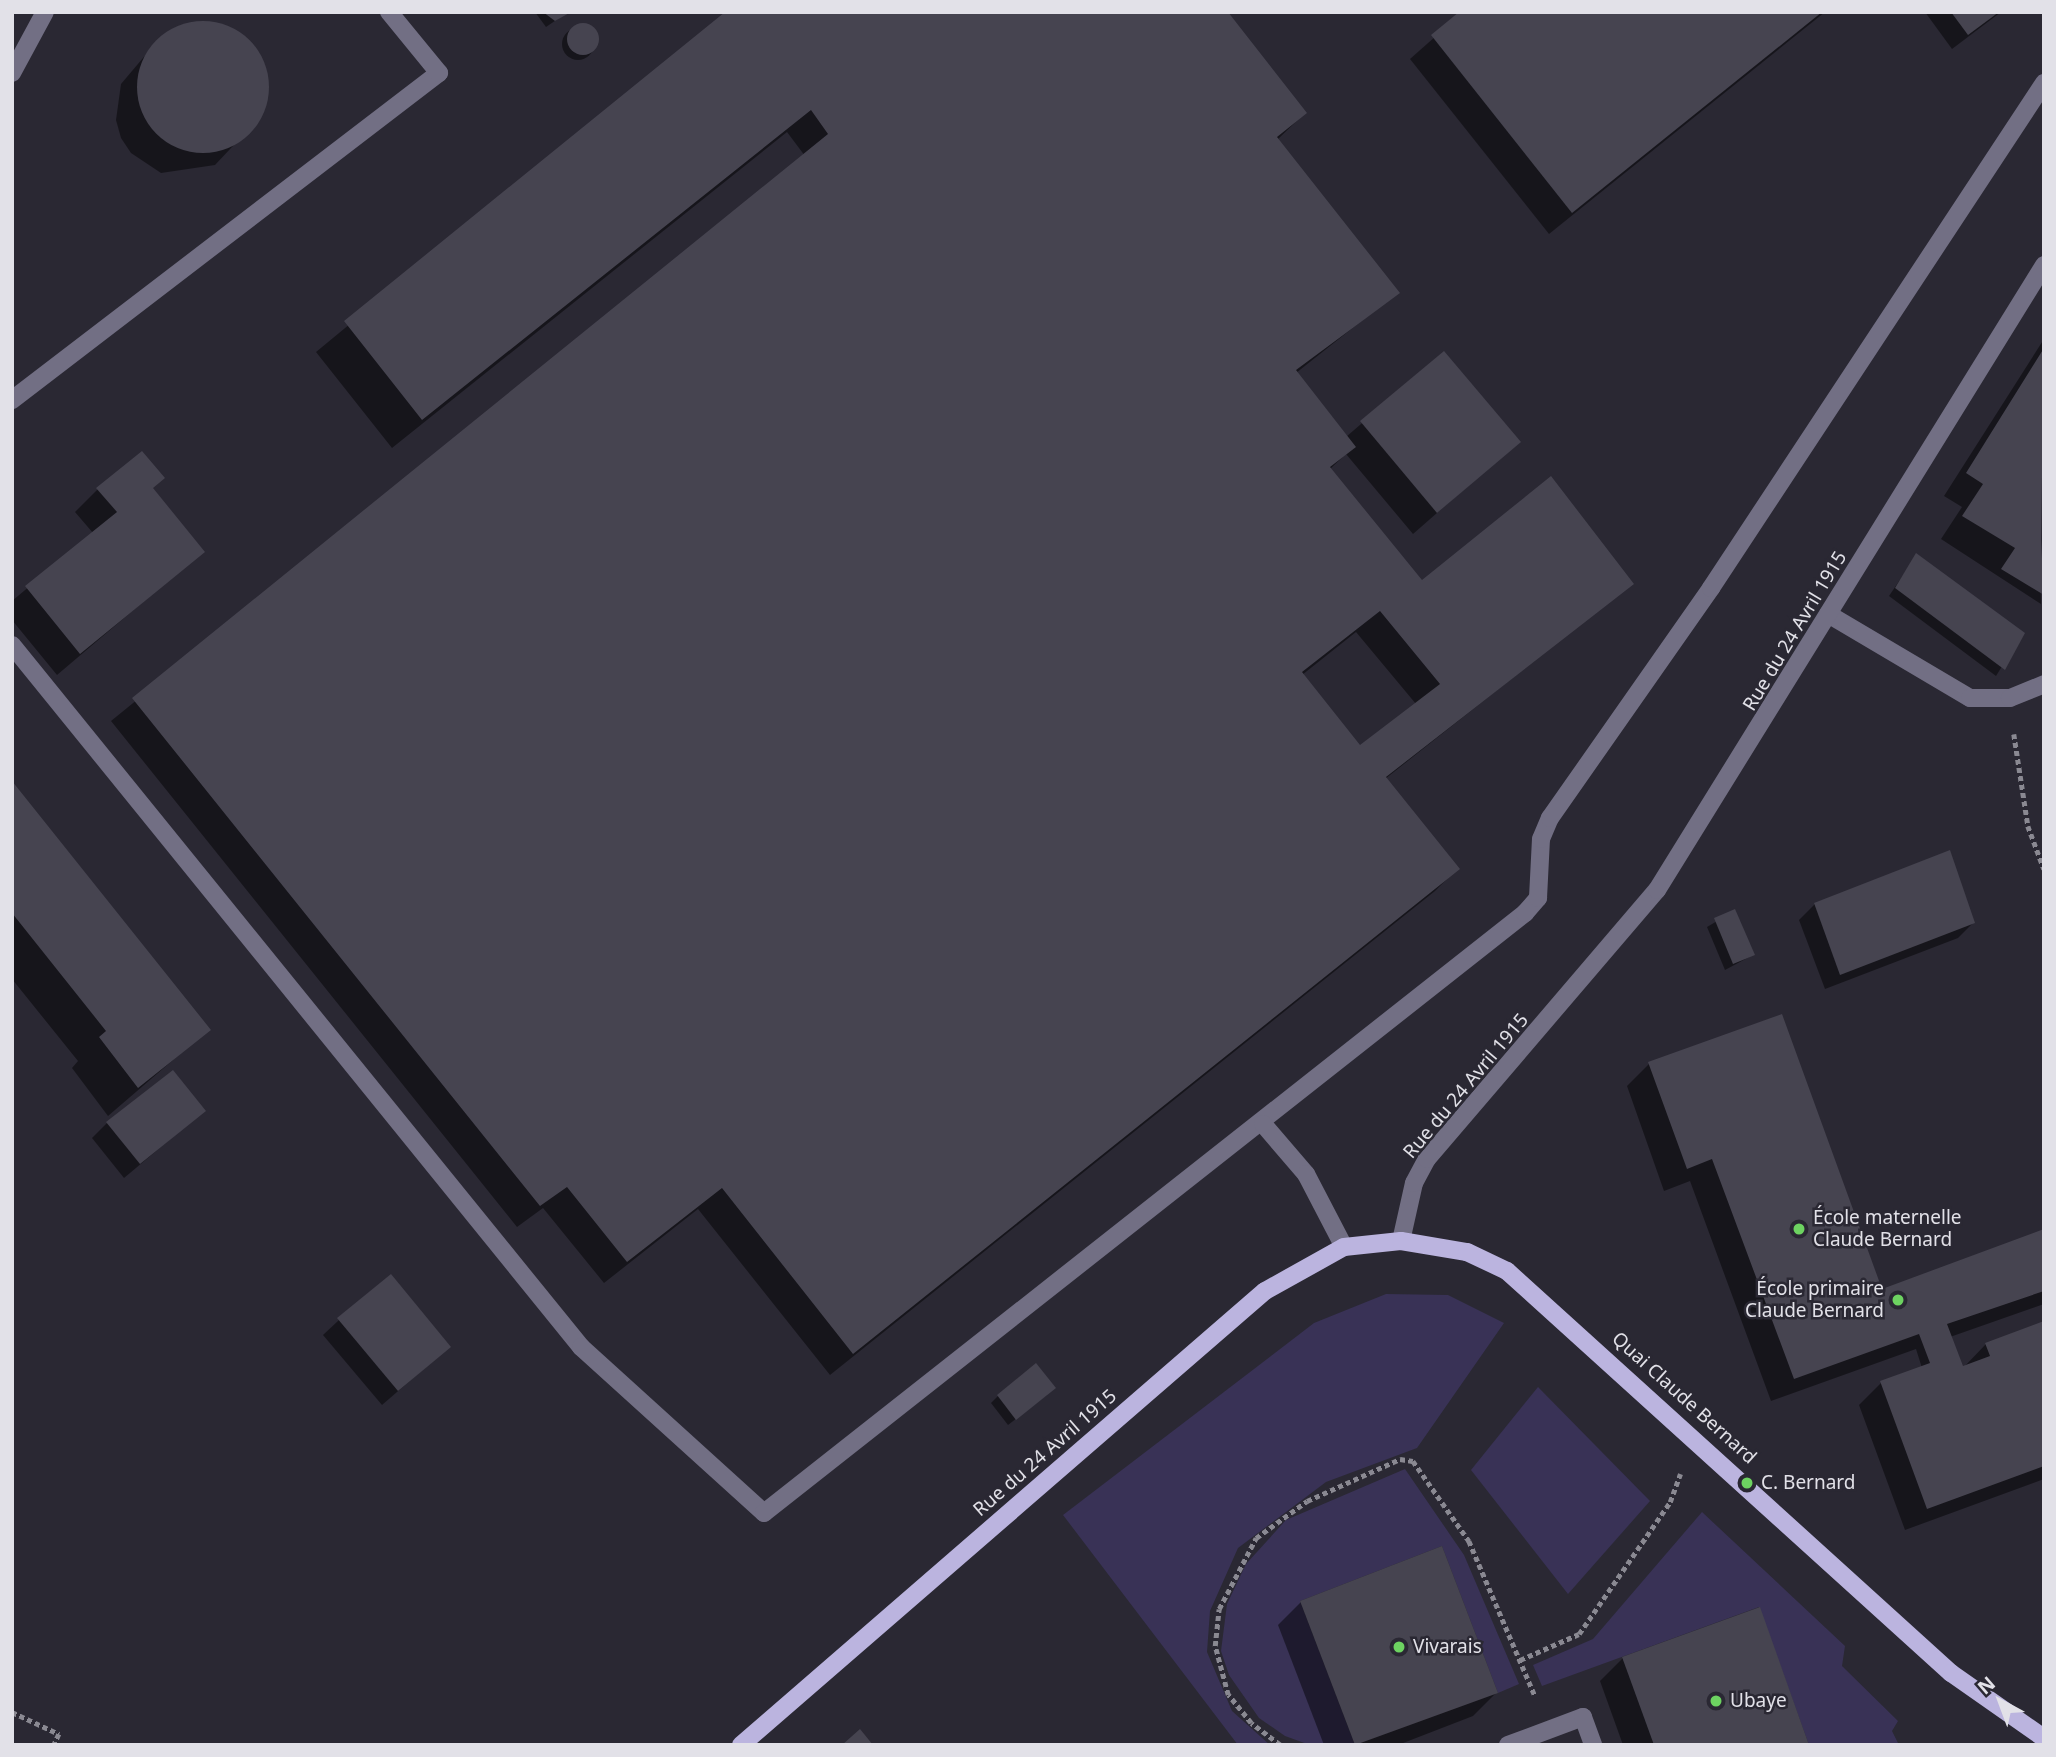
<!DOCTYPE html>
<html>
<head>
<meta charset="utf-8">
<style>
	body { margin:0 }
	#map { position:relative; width:2056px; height:1757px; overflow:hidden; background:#2a2833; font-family:"Noto Sans",sans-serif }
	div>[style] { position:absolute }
	.green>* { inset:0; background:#393256 }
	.shadow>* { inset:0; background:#0007 }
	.round { border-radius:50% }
	.building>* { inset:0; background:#464450 }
	.path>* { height:4.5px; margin-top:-2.25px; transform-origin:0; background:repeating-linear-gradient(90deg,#8a8992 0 5px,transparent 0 8.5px) }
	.minor>* { height:18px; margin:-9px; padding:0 9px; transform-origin:9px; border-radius:9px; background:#726f84 }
	.major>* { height:18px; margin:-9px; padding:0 9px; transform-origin:9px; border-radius:9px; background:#bbb4df }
	.dots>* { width:19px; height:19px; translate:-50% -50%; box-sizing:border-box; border:4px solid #2a2833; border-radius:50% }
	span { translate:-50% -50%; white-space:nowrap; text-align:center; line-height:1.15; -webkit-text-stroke:5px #2a2833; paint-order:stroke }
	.street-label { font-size:19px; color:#e2e1e8 }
	.poi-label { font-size:19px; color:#e2e1e8 }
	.left { translate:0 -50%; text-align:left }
	.right { translate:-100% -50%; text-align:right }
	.frame { position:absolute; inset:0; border:14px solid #e2e1e8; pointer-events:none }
	.north { position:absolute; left:1965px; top:1666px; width:70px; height:70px; -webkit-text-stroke:5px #2a2833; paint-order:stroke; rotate:319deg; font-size:19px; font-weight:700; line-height:28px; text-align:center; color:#e2e1e8 }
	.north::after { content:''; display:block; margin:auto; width:24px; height:32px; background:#e2e1e8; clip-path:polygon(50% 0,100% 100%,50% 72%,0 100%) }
</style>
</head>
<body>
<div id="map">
	<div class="green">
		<i style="clip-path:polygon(1386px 1294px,1448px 1295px,1504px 1323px,1417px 1448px,1326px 1482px,1238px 1548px,1210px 1611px,1207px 1652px,1232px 1711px,1270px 1745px,1238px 1745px,1063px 1515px,1314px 1323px)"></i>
		<i style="clip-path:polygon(1538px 1387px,1650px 1501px,1568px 1594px,1471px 1470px)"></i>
		<i style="clip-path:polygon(1405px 1469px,1464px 1555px,1519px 1684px,1498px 1693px,1442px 1546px,1300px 1601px,1355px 1745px,1310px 1745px,1285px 1736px,1259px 1718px,1229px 1675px,1221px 1651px,1227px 1604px,1246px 1564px,1286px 1520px)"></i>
		<i style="clip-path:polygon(1702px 1512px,1845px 1646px,1842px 1666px,1898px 1721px,1892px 1731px,1899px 1745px,1809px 1745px,1759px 1607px,1542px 1686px,1533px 1665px,1593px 1639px)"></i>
	</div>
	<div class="shadow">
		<i style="clip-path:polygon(535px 12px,568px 12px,546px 27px)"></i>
		<i style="clip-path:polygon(evenodd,728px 12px,1305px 113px,1277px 140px,1398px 292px,1296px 373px,1346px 437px,1443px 353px,1518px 442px,1413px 534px,1346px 454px,1330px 469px,1422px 582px,1631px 584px,1385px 779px,1457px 869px,1435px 891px,830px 1375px,698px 1209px,604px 1283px,543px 1208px,517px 1227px,111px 721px,805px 156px,787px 132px,392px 448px,316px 352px,728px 12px,1356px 632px,1416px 704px,1360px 748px,1302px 675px,1356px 632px)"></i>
		<i style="clip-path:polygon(1463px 12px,1825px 12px,1549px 234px,1410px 59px)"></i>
		<i style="clip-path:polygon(1925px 12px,2001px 12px,1952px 49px)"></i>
		<i style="clip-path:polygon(185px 25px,222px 25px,253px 45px,267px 78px,263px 114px,215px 165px,161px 173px,131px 153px,121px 138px,116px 120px,121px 84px,154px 45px)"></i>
		<i class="round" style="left:562px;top:28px;width:32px;height:32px"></i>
		<i style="clip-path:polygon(2044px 339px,2039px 540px,2041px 604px,1941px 539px,1962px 507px,1944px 496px)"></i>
		<i style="clip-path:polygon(98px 489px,152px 489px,202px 552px,57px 675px,12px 620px,12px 601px,93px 533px,75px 512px)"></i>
		<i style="clip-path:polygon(1916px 556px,2022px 634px,1996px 676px,1889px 596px)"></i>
		<i style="clip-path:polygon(12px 784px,208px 1030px,108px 1116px,72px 1068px,78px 1061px,12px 979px)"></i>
		<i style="clip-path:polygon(1815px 904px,1973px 923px,1958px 938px,1825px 989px,1799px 920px)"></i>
		<i style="clip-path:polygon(1734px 911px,1753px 955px,1725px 970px,1707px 927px)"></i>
		<i style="clip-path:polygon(1649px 1064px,1881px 1291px,2044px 1231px,2044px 1304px,1950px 1337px,1962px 1369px,1986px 1344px,2044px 1323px,2044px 1479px,1905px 1530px,1859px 1405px,1881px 1383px,1922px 1368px,1916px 1349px,1771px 1401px,1690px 1181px,1664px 1191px,1627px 1086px)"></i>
		<i style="clip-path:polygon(204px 1111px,124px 1178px,92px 1138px,107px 1123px)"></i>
		<i style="clip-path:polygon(339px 1320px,449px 1347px,382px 1405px,323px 1335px)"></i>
		<i style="clip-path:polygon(1047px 1395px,1008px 1425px,991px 1403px,998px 1396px)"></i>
		<i style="clip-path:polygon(1301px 1602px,1496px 1693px,1473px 1716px,1398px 1745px,1324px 1745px,1278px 1625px)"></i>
		<i style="clip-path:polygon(1623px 1658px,1808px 1745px,1623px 1745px,1600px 1681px)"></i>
	</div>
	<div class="building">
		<i style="clip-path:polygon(543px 12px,571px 12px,555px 21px)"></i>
		<i style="clip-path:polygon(evenodd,725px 12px,1228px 12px,1307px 113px,1277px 137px,1400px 293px,1296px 370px,1356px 447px,1330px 467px,1422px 580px,1551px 476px,1634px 584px,1386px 777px,1460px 869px,853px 1354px,722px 1188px,627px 1262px,567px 1187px,540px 1206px,132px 698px,828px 134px,811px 110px,422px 420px,344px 321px,725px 12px,1380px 611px,1440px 684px,1360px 745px,1302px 672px,1380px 611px)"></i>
		<i style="clip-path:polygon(1459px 12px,1822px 12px,1572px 213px,1431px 35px)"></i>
		<i style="clip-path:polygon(1951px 12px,1999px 12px,1968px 35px)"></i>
		<i class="round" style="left:137px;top:21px;width:132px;height:132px"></i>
		<i class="round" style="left:567px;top:23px;width:32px;height:32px"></i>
		<i style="clip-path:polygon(2044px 348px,2041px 540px,2044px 595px,2001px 569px,2015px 548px,1962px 516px,1983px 484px,1966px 473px)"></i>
		<i style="clip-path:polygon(1444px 351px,1521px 442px,1437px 513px,1360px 421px)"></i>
		<i style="clip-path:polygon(142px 451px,165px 478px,153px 488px,205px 552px,80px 654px,25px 586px,117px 512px,96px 488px)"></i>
		<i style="clip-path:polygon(1916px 553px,2025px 633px,2005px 670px,1895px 588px)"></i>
		<i style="clip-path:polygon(12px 781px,211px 1030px,138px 1088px,99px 1037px,106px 1031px,12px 913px)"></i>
		<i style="clip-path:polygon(1950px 850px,1975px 923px,1840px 975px,1814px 903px)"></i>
		<i style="clip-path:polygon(1735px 909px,1755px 955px,1733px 964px,1714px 918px)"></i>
		<i style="clip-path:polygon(1782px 1014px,1882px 1289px,2044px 1229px,2044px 1291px,1947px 1324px,1963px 1366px,1990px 1356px,1985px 1343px,2044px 1321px,2044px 1466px,1927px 1509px,1880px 1381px,1930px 1363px,1919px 1334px,1794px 1379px,1712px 1159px,1687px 1169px,1648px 1062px)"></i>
		<i style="clip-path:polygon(173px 1070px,206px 1111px,140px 1164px,106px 1122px)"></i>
		<i style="clip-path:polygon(391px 1274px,451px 1347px,398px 1391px,337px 1318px)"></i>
		<i style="clip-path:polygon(1036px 1363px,1056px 1388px,1016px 1420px,997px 1395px)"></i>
		<i style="clip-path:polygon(1442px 1546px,1498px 1693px,1355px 1745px,1300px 1601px)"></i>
		<i style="clip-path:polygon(1760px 1607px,1809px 1745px,1654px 1745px,1622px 1657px)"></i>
		<i style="clip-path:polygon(860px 1729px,873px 1745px,842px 1745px)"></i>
	</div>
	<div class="path">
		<i style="left:2014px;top:734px;width:93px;rotate:81.3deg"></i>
		<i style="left:2028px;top:826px;width:46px;rotate:69.6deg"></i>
		<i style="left:1520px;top:1660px;width:64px;rotate:-23.8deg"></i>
		<i style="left:1579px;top:1634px;width:160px;rotate:-55.4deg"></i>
		<i style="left:1670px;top:1502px;width:30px;rotate:-70deg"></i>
		<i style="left:12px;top:1712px;width:52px;rotate:25.1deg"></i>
		<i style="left:59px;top:1734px;width:12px;rotate:114deg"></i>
		<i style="left:1280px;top:1745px;width:36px;rotate:-143deg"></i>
		<i style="left:1251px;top:1723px;width:36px;rotate:-129deg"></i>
		<i style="left:1228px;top:1695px;width:51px;rotate:-104.9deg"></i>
		<i style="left:1215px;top:1646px;width:37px;rotate:-84deg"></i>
		<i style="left:1219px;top:1609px;width:80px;rotate:-62.5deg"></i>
		<i style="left:1256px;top:1538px;width:63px;rotate:-36deg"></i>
		<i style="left:1307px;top:1501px;width:102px;rotate:-24.3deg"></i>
		<i style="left:1400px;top:1459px;width:13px;rotate:9deg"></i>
		<i style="left:1413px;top:1461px;width:98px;rotate:55deg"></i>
		<i style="left:1469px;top:1541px;width:168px;rotate:66.9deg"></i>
	</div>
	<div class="minor">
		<i style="left:12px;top:73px;width:69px;rotate:-61.6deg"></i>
		<i style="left:12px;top:400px;width:538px;rotate:-37.45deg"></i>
		<i style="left:439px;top:73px;width:79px;rotate:-129.3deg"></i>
		<i style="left:1828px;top:614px;width:165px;rotate:30.6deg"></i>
		<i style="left:1970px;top:698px;width:40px"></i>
		<i style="left:2010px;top:698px;width:37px;rotate:-22deg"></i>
		<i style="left:12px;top:645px;width:904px;rotate:50.97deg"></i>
		<i style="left:581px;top:1347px;width:247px;rotate:42.2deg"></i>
		<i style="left:764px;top:1513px;width:969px;rotate:-38.25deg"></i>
		<i style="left:1525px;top:913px;width:20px;rotate:-49deg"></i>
		<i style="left:1538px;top:898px;width:59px;rotate:-87.1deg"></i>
		<i style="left:1541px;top:839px;width:23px;rotate:-67deg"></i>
		<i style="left:1550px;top:818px;width:281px;rotate:-55deg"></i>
		<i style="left:1711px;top:588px;width:605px;rotate:-56.6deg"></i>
		<i style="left:1263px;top:1124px;width:66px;rotate:49.3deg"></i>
		<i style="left:1306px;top:1174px;width:82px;rotate:62.5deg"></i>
		<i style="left:1401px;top:1241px;width:59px;rotate:-77.4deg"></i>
		<i style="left:1414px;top:1183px;width:27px;rotate:-62deg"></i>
		<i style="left:1427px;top:1159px;width:354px;rotate:-49.5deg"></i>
		<i style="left:1657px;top:890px;width:735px;rotate:-58.23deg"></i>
		<i style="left:1508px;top:1745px;width:80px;rotate:-20.5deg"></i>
		<i style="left:1583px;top:1717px;width:30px;rotate:70deg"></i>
	</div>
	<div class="major">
		<i style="left:741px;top:1745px;width:693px;rotate:-40.91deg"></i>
		<i style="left:1265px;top:1291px;width:90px;rotate:-29.1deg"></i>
		<i style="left:1344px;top:1247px;width:57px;rotate:-6deg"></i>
		<i style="left:1401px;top:1241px;width:67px;rotate:9.5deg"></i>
		<i style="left:1467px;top:1252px;width:44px;rotate:25.4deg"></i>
		<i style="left:1507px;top:1271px;width:599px;rotate:42.16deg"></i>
		<i style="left:1951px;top:1673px;width:113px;rotate:35deg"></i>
	</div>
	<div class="dots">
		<i style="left:1799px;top:1229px;background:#6dd361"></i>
		<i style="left:1898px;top:1300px;background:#6dd361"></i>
		<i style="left:1747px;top:1483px;background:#6dd361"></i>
		<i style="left:1399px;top:1647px;background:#6dd361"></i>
		<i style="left:1716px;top:1701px;background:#6dd361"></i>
	</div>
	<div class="street-label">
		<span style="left:1795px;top:631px;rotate:-59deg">Rue du 24 Avril 1915</span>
		<span style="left:1466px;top:1086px;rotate:-50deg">Rue du 24 Avril 1915</span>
		<span style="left:1684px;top:1398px;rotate:42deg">Quai Claude Bernard</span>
		<span style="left:1045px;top:1453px;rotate:-41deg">Rue du 24 Avril 1915</span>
	</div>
	<div class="poi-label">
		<span class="left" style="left:1813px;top:1229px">École maternelle<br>Claude Bernard</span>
		<span class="right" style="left:1884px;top:1300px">École primaire<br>Claude Bernard</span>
		<span class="left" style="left:1761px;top:1483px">C. Bernard</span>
		<span class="left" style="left:1413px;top:1647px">Vivarais</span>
		<span class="left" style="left:1730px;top:1701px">Ubaye</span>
	</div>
	<div class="frame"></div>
	<div class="north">N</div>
</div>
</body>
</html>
